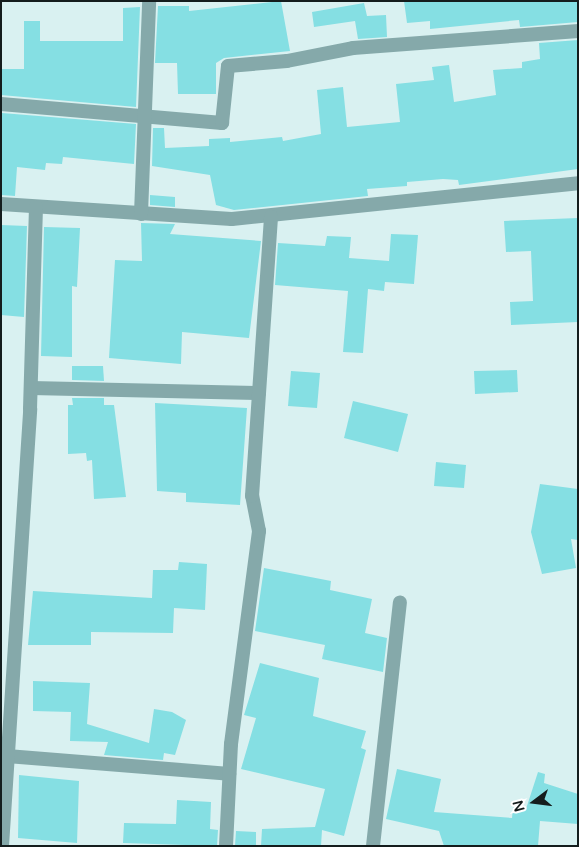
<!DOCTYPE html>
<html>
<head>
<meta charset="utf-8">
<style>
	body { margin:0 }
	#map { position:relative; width:579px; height:847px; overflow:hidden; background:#d9f1f1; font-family:"Varela Round",sans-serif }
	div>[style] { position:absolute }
	.building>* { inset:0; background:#85dfe3 }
	.minor>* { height:14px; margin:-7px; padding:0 7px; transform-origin:7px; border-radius:7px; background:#85a9aa }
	span { translate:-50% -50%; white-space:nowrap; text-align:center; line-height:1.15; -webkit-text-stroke:4.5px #fff; paint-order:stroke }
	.frame { position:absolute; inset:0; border:2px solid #141d1d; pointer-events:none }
	.north { position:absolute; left:509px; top:777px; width:50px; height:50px; -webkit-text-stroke:4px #fff; paint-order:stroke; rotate:255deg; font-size:14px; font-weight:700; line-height:20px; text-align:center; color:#141d1d }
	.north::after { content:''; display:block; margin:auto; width:18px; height:22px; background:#141d1d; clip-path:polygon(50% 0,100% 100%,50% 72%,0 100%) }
</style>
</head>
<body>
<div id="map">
	<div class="building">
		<i style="clip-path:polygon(281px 1px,290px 51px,224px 58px,216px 63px,216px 94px,178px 94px,177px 63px,155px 63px,158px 6px,189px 6px,189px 11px)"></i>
		<i style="clip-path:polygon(404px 1px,578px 1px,578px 22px,520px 27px,519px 20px,430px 29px,430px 21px,407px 23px)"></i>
		<i style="clip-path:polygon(364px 3px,367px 16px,386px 15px,387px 37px,358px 39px,355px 21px,314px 27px,312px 12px)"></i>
		<i style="clip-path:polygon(140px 7px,136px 107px,1px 95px,1px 69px,24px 69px,24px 21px,40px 21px,40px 41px,123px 41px,123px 8px)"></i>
		<i style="clip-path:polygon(578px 40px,578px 169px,459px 185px,458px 180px,443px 179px,407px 182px,407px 186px,367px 189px,368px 196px,234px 210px,216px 205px,210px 175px,152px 166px,153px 128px,164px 128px,165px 148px,209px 146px,209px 139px,230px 138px,230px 142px,282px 137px,283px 141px,321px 134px,317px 90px,343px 87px,347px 127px,400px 122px,396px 84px,434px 80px,432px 67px,449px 65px,454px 102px,496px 95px,493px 70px,522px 68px,522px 62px,540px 59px,539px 43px)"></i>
		<i style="clip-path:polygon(2px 113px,136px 124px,134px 164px,63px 157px,62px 164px,46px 163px,45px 170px,17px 167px,15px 196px,1px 195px)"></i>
		<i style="clip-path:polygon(150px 195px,175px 197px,175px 207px,150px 205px)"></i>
		<i style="clip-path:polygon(578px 218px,578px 322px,511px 325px,510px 302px,533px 301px,531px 251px,506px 252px,504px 221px)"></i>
		<i style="clip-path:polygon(141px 223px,175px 224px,170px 234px,261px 241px,249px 338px,182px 332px,181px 364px,109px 358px,115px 260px,142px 261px)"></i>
		<i style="clip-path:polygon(1px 225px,27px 226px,24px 317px,1px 315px)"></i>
		<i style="clip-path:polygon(44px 227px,80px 228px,77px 287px,72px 286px,72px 357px,41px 356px)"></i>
		<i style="clip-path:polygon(391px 234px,418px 235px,414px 284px,385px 282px,384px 291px,368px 289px,363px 353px,343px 352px,348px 291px,275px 285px,278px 243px,325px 246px,327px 236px,351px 237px,349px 258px,389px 261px)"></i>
		<i style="clip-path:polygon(72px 366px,103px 366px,104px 381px,72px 380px)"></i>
		<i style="clip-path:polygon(517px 370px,518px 392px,475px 394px,474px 371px)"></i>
		<i style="clip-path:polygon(291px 371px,320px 373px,317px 408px,288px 406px)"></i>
		<i style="clip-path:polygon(72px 398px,104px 398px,104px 405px,114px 405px,126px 497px,94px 499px,92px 460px,87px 461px,86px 453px,68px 454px,68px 405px,73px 405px)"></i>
		<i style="clip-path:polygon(353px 401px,408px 414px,398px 452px,344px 438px)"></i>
		<i style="clip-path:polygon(155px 403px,247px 408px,240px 505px,186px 502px,186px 493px,157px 491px)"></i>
		<i style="clip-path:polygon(436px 462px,466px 465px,464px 488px,434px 486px)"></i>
		<i style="clip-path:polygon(540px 484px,578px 489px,578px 540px,571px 539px,576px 568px,542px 574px,531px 532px)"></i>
		<i style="clip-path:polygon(179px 562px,207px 564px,205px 610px,174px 608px,173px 633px,91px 632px,91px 645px,28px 645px,33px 591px,152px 598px,153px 570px,178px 570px)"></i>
		<i style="clip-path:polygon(264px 568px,331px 581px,330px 590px,372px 599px,365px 633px,387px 638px,383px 672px,322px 659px,325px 645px,255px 631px)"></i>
		<i style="clip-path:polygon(260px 663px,319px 678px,313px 716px,366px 731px,361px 748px,366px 750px,344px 836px,322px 830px,321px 846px,261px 846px,262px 829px,315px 827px,325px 789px,241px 769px,256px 718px,244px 715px)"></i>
		<i style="clip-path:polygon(33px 681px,90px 683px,87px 724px,149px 743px,154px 709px,172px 712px,186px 720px,175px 755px,164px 753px,163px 760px,104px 755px,108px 742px,70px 741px,71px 712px,33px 711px)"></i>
		<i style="clip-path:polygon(397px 769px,441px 779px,434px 812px,512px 818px,513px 807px,526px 809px,538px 772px,545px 774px,544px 783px,578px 794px,578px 824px,540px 821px,538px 846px,444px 846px,439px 831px,386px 819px)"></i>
		<i style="clip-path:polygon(19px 775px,79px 781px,77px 843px,18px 838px)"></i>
		<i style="clip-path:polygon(177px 800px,211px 802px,210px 829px,218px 830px,217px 846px,123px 843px,124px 823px,176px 824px)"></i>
		<i style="clip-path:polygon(236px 831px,256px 832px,256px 846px,235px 846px)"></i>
	</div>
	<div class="minor">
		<i style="left:1px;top:104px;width:222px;rotate:4.9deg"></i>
		<i style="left:222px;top:123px;width:57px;rotate:-84deg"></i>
		<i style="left:228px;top:66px;width:59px;rotate:-4.8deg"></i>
		<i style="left:287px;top:61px;width:67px;rotate:-11.1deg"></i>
		<i style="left:353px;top:48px;width:226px;rotate:-4.3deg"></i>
		<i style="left:1px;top:204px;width:231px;rotate:3.7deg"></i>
		<i style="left:232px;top:219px;width:348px;rotate:-5.9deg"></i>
		<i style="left:141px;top:214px;width:213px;rotate:-87.8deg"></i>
		<i style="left:31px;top:388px;width:228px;rotate:1.3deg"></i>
		<i style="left:7px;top:756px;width:223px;rotate:4.6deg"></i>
		<i style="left:2px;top:846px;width:438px;rotate:-86.3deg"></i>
		<i style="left:30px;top:409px;width:202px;rotate:-88.3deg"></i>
		<i style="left:226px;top:846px;width:102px;rotate:-87.2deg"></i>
		<i style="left:231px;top:744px;width:215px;rotate:-82.5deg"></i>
		<i style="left:259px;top:531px;width:36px;rotate:-101deg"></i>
		<i style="left:252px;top:496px;width:280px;rotate:-86.1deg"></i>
		<i style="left:373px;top:846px;width:245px;rotate:-83.7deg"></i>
	</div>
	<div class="frame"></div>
	<div class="north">N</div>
</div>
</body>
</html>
